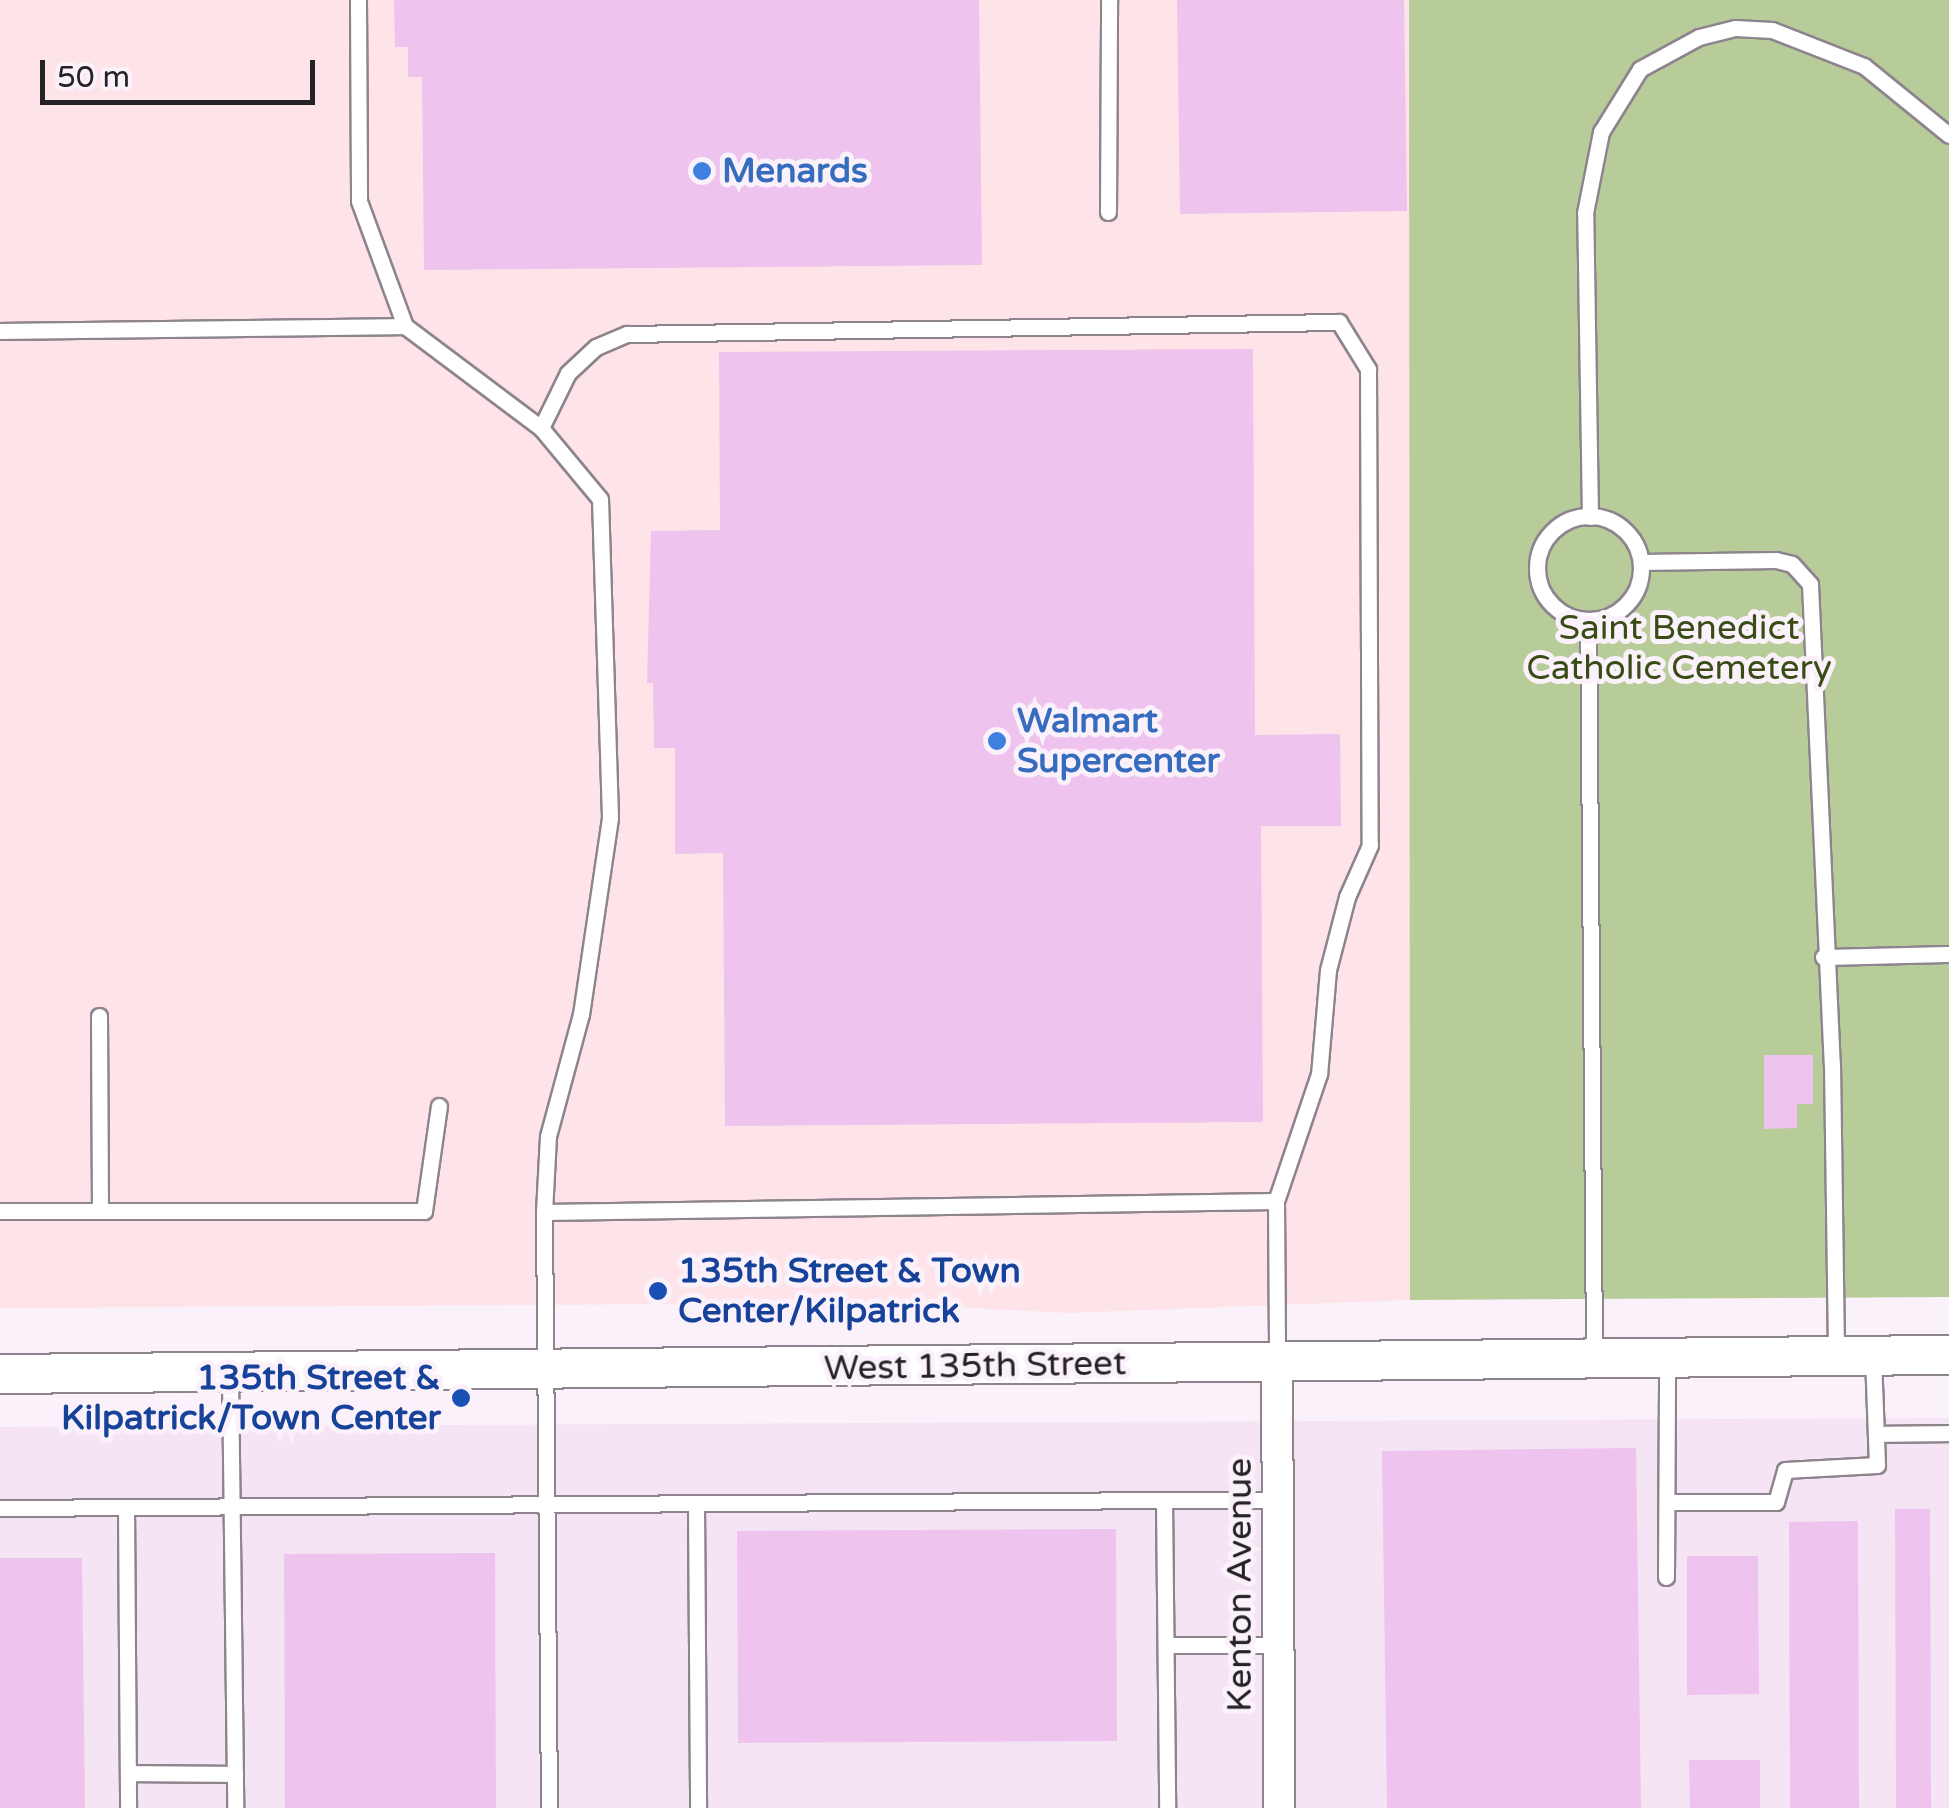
<!DOCTYPE html>
<html>
<head>
<meta charset="utf-8">
<style>
	body { margin:0 }
	#map { position:relative; width:1949px; height:1808px; overflow:hidden; background:#fbf1fb; font-family:"Varela Round",sans-serif }
	div>[style] { position:absolute }
	.commercial>* { inset:0; background:#fee3e8 }
	.built>* { inset:0; background:#f4e4f4 }
	.green>* { inset:0; background:#b8cc9a }
	.building>* { inset:0; background:#eec3ee }
	.roads { filter:drop-shadow(2px 0 #8d848d) drop-shadow(-2px 0 #8d848d) drop-shadow(0 2px #8d848d) drop-shadow(0 -2px #8d848d) }
	.service>* { height:15px; margin:-7.5px; padding:0 7.5px; transform-origin:7.5px; border-radius:7.5px; background:#fff }
	.service>.ring { margin:-7.5px; padding:0; box-sizing:content-box; background:none; border:15px solid #fff; border-radius:50% }
	.minor>* { height:30px; margin:-15px; padding:0 15px; transform-origin:15px; border-radius:15px; background:#fff }
	.tertiary>* { height:38px; margin:-19px; padding:0 19px; transform-origin:19px; border-radius:19px; background:#fff }
	.dots>* { width:28px; height:28px; translate:-50% -50%; box-sizing:border-box; border:5px solid #fbf1fb; border-radius:50% }
	span { translate:-50% -50%; white-space:nowrap; text-align:center; line-height:1.15; -webkit-text-stroke:10px #fbf1fb; paint-order:stroke }
	.shop-label { font-size:35px; color:#366cbe; font-weight:700 }
	.left { translate:0 -50%; text-align:left }
	.park-label { font-size:35px; color:#3a4c15 }
	.transit-label { font-size:35px; color:#164399; font-weight:700 }
	.right { translate:-100% -50%; text-align:right }
	.street-label { font-size:35px; color:#252225 }
	.scale { position:absolute; left:40px; top:60px; width:275px; height:45px; box-sizing:border-box; border:5px solid #252225; border-top:0; padding-left:12px; font-size:30px; line-height:35px; white-space:nowrap; color:#252225; -webkit-text-stroke:8px #fbf1fb; paint-order:stroke }
</style>
</head>
<body>
<div id="map">
	<div class="commercial">
		<i style="clip-path:polygon(0 0,1409px 0,1410px 1300px,1068px 1313px,875px 1303px,0 1308px)"></i>
	</div>
	<div class="built">
		<i style="clip-path:polygon(1949px 1418px,1949px 1808px,0 1808px,0 1427px)"></i>
	</div>
	<div class="green">
		<i style="clip-path:polygon(1409px 0,1949px 0,1949px 1297px,1410px 1300px)"></i>
	</div>
	<div class="building">
		<i style="clip-path:polygon(394px 0,979px 0,982px 265px,424px 270px,422px 77px,408px 77px,408px 47px,395px 47px)"></i>
		<i style="clip-path:polygon(1177px 0,1404px 0,1407px 211px,1180px 214px)"></i>
		<i style="clip-path:polygon(1253px 349px,1255px 735px,1340px 734px,1341px 826px,1261px 826px,1263px 1122px,725px 1126px,723px 853px,675px 854px,675px 748px,654px 748px,653px 683px,647px 683px,651px 531px,720px 530px,719px 352px)"></i>
		<i style="clip-path:polygon(1764px 1055px,1813px 1055px,1813px 1104px,1797px 1104px,1797px 1128px,1764px 1129px)"></i>
		<i style="clip-path:polygon(1636px 1448px,1641px 1808px,1387px 1808px,1382px 1451px)"></i>
		<i style="clip-path:polygon(1895px 1509px,1930px 1509px,1931px 1808px,1896px 1808px)"></i>
		<i style="clip-path:polygon(1858px 1521px,1859px 1808px,1790px 1808px,1789px 1522px)"></i>
		<i style="clip-path:polygon(1116px 1529px,1117px 1741px,738px 1743px,737px 1531px)"></i>
		<i style="clip-path:polygon(495px 1553px,496px 1808px,285px 1808px,284px 1554px)"></i>
		<i style="clip-path:polygon(1687px 1556px,1758px 1556px,1759px 1694px,1687px 1695px)"></i>
		<i style="clip-path:polygon(0 1558px,82px 1558px,85px 1808px,0 1808px)"></i>
		<i style="clip-path:polygon(1689px 1760px,1760px 1760px,1760px 1808px,1690px 1808px)"></i>
	</div>
	<div class="roads">
		<div class="service">
			<i style="left:358px;top:0;width:201px;rotate:89.7deg"></i>
			<i style="left:359px;top:201px;width:133px;rotate:69.8deg"></i>
			<i style="left:1108px;top:212px;width:212px;rotate:-89.7deg"></i>
			<i style="left:0;top:331px;width:405px;rotate:-0.7deg"></i>
			<i style="left:405px;top:326px;width:170px;rotate:36.9deg"></i>
			<i style="left:541px;top:428px;width:92px;rotate:50.3deg"></i>
			<i style="left:600px;top:499px;width:319px;rotate:88.2deg"></i>
			<i style="left:610px;top:818px;width:198px;rotate:98.4deg"></i>
			<i style="left:581px;top:1014px;width:126px;rotate:105.1deg"></i>
			<i style="left:548px;top:1136px;width:76px;rotate:93deg"></i>
			<i style="left:544px;top:1212px;width:596px;rotate:89.52deg"></i>
			<i style="left:541px;top:428px;width:61px;rotate:-63.9deg"></i>
			<i style="left:568px;top:373px;width:38px;rotate:-43deg"></i>
			<i style="left:596px;top:347px;width:34px;rotate:-23deg"></i>
			<i style="left:627px;top:334px;width:712px;rotate:-0.97deg"></i>
			<i style="left:1339px;top:322px;width:55px;rotate:58.3deg"></i>
			<i style="left:1368px;top:369px;width:476px;rotate:89.8deg"></i>
			<i style="left:1370px;top:845px;width:57px;rotate:113.9deg"></i>
			<i style="left:1347px;top:897px;width:75px;rotate:104.6deg"></i>
			<i style="left:1328px;top:970px;width:104px;rotate:94.9deg"></i>
			<i style="left:1319px;top:1074px;width:134px;rotate:108.7deg"></i>
			<i class="ring" style="left:1537px;top:516px;width:89px;height:89px"></i>
			<i style="left:1590px;top:517px;width:304px;rotate:-90.9deg"></i>
			<i style="left:1585px;top:213px;width:83px;rotate:-78.8deg"></i>
			<i style="left:1601px;top:132px;width:74px;rotate:-58.2deg"></i>
			<i style="left:1640px;top:69px;width:67px;rotate:-28.5deg"></i>
			<i style="left:1699px;top:37px;width:37px;rotate:-14deg"></i>
			<i style="left:1735px;top:28px;width:37px;rotate:3deg"></i>
			<i style="left:1772px;top:30px;width:99px;rotate:21.4deg"></i>
			<i style="left:1864px;top:66px;width:109px;rotate:39.1deg"></i>
			<i style="left:1641px;top:562px;width:135px;rotate:-0.8deg"></i>
			<i style="left:1776px;top:560px;width:16px;rotate:14deg"></i>
			<i style="left:1792px;top:564px;width:27px;rotate:48deg"></i>
			<i style="left:1810px;top:584px;width:481px;rotate:87.4deg"></i>
			<i style="left:1832px;top:1064px;width:291px;rotate:89.2deg"></i>
			<i style="left:1588px;top:620px;width:736px;rotate:89.53deg"></i>
			<i style="left:1823px;top:957px;width:126px;rotate:-1.4deg"></i>
			<i style="left:99px;top:1016px;width:195px;rotate:89.7deg"></i>
			<i style="left:0;top:1211px;width:424px"></i>
			<i style="left:424px;top:1211px;width:106px;rotate:-81.9deg"></i>
			<i style="left:544px;top:1212px;width:732px;rotate:-0.86deg"></i>
			<i style="left:1276px;top:1201px;width:158px;rotate:89.6deg"></i>
			<i style="left:230px;top:1374px;width:434px;rotate:89.3deg"></i>
			<i style="left:1876px;top:1434px;width:73px;rotate:-0.8deg"></i>
			<i style="left:1164px;top:1500px;width:113px"></i>
			<i style="left:1667px;top:1502px;width:109px"></i>
			<i style="left:1776px;top:1502px;width:33px;rotate:-74deg"></i>
			<i style="left:1785px;top:1470px;width:92px;rotate:-3.1deg"></i>
			<i style="left:1877px;top:1465px;width:109px;rotate:-92.1deg"></i>
			<i style="left:696px;top:1504px;width:304px;rotate:89.6deg"></i>
			<i style="left:126px;top:1507px;width:301px;rotate:89.6deg"></i>
			<i style="left:0;top:1508px;width:1164px;rotate:-0.39deg"></i>
			<i style="left:1164px;top:1500px;width:308px;rotate:89.4deg"></i>
			<i style="left:1666px;top:1577px;width:218px;rotate:-89.7deg"></i>
			<i style="left:1166px;top:1645px;width:112px"></i>
			<i style="left:128px;top:1773px;width:107px;rotate:0.5deg"></i>
		</div>
		<div class="minor">
			<i style="left:1277px;top:1362px;width:446px;rotate:89.7deg"></i>
		</div>
		<div class="tertiary">
			<i style="left:0;top:1374px;width:1949px;rotate:-0.56deg"></i>
		</div>
	</div>
	<div class="dots">
		<i style="left:702px;top:171px;background:#3f7fe0"></i>
		<i style="left:997px;top:741px;background:#3f7fe0"></i>
		<i style="left:658px;top:1291px;background:#1a4fb4"></i>
		<i style="left:461px;top:1398px;background:#1a4fb4"></i>
	</div>
	<div class="shop-label">
		<span class="left" style="left:722px;top:171px">Menards</span>
		<span class="left" style="left:1017px;top:741px">Walmart<br>Supercenter</span>
	</div>
	<div class="park-label">
		<span style="left:1679px;top:648px">Saint Benedict<br>Catholic Cemetery</span>
	</div>
	<div class="transit-label">
		<span class="left" style="left:678px;top:1291px">135th Street &amp; Town<br>Center/Kilpatrick</span>
		<span class="right" style="left:441px;top:1398px">135th Street &amp;<br>Kilpatrick/Town Center</span>
	</div>
	<div class="street-label">
		<span style="left:975px;top:1366px;rotate:-1deg">West 135th Street</span>
		<span style="left:1240px;top:1585px;rotate:-90deg">Kenton Avenue</span>
	</div>
	<div class="scale">50 m</div>
</div>
</body>
</html>
